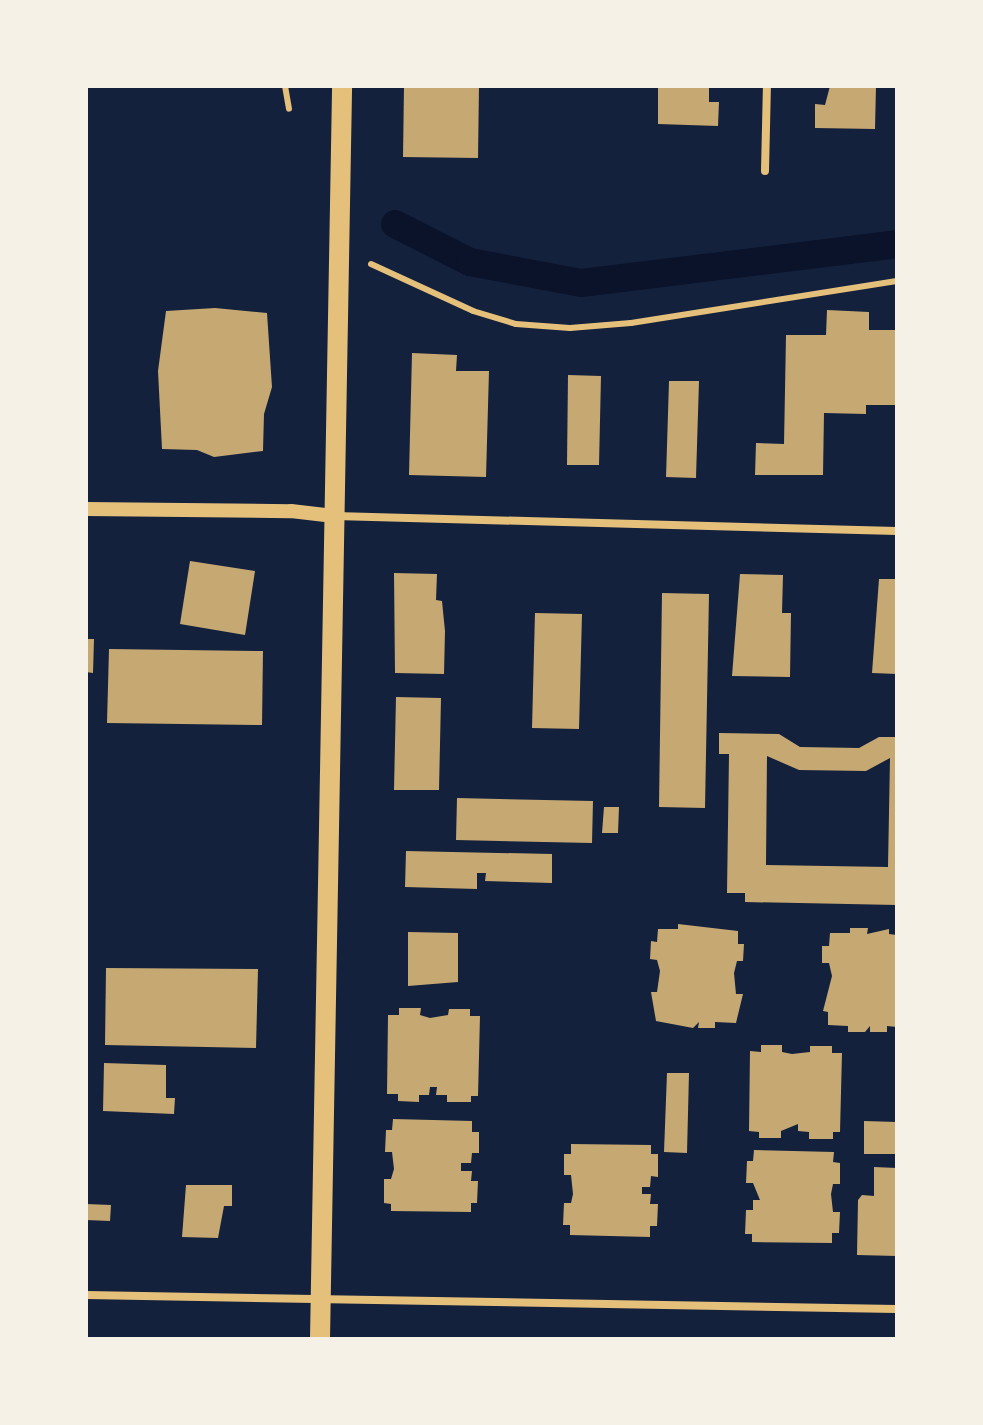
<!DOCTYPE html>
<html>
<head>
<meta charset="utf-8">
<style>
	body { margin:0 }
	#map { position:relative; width:983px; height:1425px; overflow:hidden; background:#14213d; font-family:"Exo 2",sans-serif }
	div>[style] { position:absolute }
	.canal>* { height:28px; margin:-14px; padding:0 14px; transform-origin:14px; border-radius:14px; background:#0b132b }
	.building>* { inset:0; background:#c6a872 }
	.service>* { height:6px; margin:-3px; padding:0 3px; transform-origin:3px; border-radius:3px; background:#e5c07b }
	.minor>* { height:8px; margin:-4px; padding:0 4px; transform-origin:4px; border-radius:4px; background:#e5c07b }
	.tertiary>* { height:14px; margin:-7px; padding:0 7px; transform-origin:7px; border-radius:7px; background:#e5c07b }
	.primary>* { height:20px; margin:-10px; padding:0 10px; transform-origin:10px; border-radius:10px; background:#e5c07b }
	span { translate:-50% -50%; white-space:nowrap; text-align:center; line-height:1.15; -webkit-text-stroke:8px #f6f1e7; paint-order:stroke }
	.frame { position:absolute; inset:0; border:88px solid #f6f1e7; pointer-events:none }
</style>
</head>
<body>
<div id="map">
	<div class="canal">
		<i style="left:395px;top:224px;width:84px;rotate:26.9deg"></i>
		<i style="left:470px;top:262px;width:113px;rotate:10.7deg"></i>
		<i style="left:581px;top:283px;width:318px;rotate:-7deg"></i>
	</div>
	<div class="building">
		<i style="clip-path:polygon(404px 86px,479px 86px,478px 158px,403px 157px)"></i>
		<i style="clip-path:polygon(658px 86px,709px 87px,709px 102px,719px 102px,718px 126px,658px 124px)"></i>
		<i style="clip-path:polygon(830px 86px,876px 86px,875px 129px,815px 128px,815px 104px,825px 105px)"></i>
		<i style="clip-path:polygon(215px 308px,267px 313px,272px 387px,264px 414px,263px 451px,214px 457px,197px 450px,162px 449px,158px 371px,166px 311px)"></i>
		<i style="clip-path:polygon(827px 310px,869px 312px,869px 330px,897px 330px,897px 405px,866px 405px,866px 414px,824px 413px,823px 475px,755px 475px,756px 443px,784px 444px,786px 335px,826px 335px)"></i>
		<i style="clip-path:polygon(412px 353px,457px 355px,456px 371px,489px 371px,486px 477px,409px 475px)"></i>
		<i style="clip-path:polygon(568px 375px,601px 376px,599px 465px,567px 465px)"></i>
		<i style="clip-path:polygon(669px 381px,699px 381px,696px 478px,666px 477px)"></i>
		<i style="clip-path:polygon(190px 561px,255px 571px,245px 635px,180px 624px)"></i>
		<i style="clip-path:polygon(394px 573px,437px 574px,436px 600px,442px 601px,445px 631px,444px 674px,395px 673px)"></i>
		<i style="clip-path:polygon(740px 574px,783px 575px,782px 613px,791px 613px,790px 677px,732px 676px)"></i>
		<i style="clip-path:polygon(879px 579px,897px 579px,897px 674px,872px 673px)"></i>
		<i style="clip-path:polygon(662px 593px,709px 594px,705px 808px,659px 807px)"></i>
		<i style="clip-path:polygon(535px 613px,582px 614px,579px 729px,532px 728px)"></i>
		<i style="clip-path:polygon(86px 639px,94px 639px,93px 673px,86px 672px)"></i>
		<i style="clip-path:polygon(109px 649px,263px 651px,262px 725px,107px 723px)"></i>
		<i style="clip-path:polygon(396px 697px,441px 698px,439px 790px,394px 790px)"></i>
		<i style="clip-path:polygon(evenodd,719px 733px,779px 734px,800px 747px,859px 748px,879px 737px,897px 737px,897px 905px,745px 902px,745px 893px,727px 893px,729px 754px,719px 754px,719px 733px,767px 756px,799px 770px,866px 771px,890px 758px,888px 867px,766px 865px,767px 756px)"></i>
		<i style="clip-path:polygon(457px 798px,593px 801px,592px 843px,456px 840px)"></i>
		<i style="clip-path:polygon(604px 807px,619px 807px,618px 833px,602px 833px)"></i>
		<i style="clip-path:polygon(406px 851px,552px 854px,552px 883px,485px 881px,486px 873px,477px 873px,477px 889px,405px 887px)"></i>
		<i style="clip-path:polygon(678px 924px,738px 931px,738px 944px,744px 944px,743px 961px,737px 961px,734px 973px,736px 994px,743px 994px,736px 1023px,715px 1022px,715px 1028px,698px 1028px,699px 1022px,693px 1028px,656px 1021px,651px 992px,657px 992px,660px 971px,657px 960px,650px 959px,651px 941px,657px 942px,658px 929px,678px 929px)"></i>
		<i style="clip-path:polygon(850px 928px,868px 928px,867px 934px,889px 929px,889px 934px,897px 935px,897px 1027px,887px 1026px,887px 1032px,870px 1032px,870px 1026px,865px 1032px,848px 1032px,848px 1026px,828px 1025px,828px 1012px,823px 1011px,832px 976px,829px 963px,822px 963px,822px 946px,829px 946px,830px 933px,850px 933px)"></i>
		<i style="clip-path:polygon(408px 932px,458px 933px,458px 982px,408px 986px)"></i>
		<i style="clip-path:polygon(106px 968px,258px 969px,256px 1048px,105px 1045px)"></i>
		<i style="clip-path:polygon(399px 1008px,421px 1008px,420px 1015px,430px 1018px,448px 1015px,449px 1009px,470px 1009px,470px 1016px,480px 1016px,478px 1096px,471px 1096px,471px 1102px,447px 1102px,447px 1095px,436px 1095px,437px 1087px,430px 1087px,429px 1095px,419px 1095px,419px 1102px,398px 1101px,398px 1094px,387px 1094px,388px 1015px,399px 1015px)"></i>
		<i style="clip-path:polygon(761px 1045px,782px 1045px,782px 1052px,792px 1054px,810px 1052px,810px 1046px,832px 1046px,832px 1053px,842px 1053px,840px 1132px,833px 1132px,833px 1139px,809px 1139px,809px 1132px,798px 1131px,798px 1124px,781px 1131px,781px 1138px,759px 1138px,759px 1132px,749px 1131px,750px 1051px,761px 1052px)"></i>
		<i style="clip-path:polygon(104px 1063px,166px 1065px,166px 1098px,175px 1098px,174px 1114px,103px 1111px)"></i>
		<i style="clip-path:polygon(667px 1073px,689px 1073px,687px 1153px,664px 1152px)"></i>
		<i style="clip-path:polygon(393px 1119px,472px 1121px,472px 1132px,479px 1132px,479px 1153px,472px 1153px,471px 1163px,461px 1163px,461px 1171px,472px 1171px,471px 1181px,478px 1181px,477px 1203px,471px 1203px,471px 1212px,391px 1211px,391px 1204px,384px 1203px,384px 1179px,391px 1179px,394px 1169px,392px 1152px,385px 1152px,386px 1130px,392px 1130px)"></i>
		<i style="clip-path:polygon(864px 1121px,897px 1122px,897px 1154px,864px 1154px)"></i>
		<i style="clip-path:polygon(571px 1144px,651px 1145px,651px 1154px,658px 1154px,658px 1177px,651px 1176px,650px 1187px,642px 1187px,642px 1194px,651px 1194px,650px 1204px,658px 1204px,657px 1226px,650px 1226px,650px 1237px,570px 1235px,570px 1225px,563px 1225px,564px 1203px,571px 1203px,573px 1194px,571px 1175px,564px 1175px,564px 1154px,571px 1154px)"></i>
		<i style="clip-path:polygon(754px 1150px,834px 1152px,833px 1162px,840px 1163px,840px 1184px,833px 1184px,831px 1194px,833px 1212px,840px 1212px,839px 1233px,832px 1233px,832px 1243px,752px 1242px,752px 1234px,745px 1234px,746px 1210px,753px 1210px,753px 1200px,760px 1200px,753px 1183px,746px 1183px,747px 1161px,753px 1161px)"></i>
		<i style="clip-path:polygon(874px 1167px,897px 1168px,897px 1256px,857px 1255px,858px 1200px,862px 1195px,874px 1196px)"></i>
		<i style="clip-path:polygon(186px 1185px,232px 1185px,232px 1206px,224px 1206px,218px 1238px,182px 1237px)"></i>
		<i style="clip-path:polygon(86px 1204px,111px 1205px,110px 1221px,86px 1220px)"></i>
	</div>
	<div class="service">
		<i style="left:285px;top:86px;width:23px;rotate:80deg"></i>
		<i style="left:371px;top:264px;width:112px;rotate:24.7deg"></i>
		<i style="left:473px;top:311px;width:45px;rotate:16.8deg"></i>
		<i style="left:516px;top:324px;width:54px;rotate:4.2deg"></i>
		<i style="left:570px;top:328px;width:61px;rotate:-4.7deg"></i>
		<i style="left:631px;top:323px;width:269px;rotate:-9deg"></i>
	</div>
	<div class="minor">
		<i style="left:765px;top:171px;width:85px;rotate:-88.7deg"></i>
		<i style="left:335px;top:516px;width:562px;rotate:1.53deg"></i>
		<i style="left:86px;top:1295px;width:811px;rotate:0.99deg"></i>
	</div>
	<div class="tertiary">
		<i style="left:86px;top:509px;width:205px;rotate:0.6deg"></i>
		<i style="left:291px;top:511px;width:43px;rotate:6.6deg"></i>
	</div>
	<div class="primary">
		<i style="left:320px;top:1339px;width:1253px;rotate:-88.99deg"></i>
	</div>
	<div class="frame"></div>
</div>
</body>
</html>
